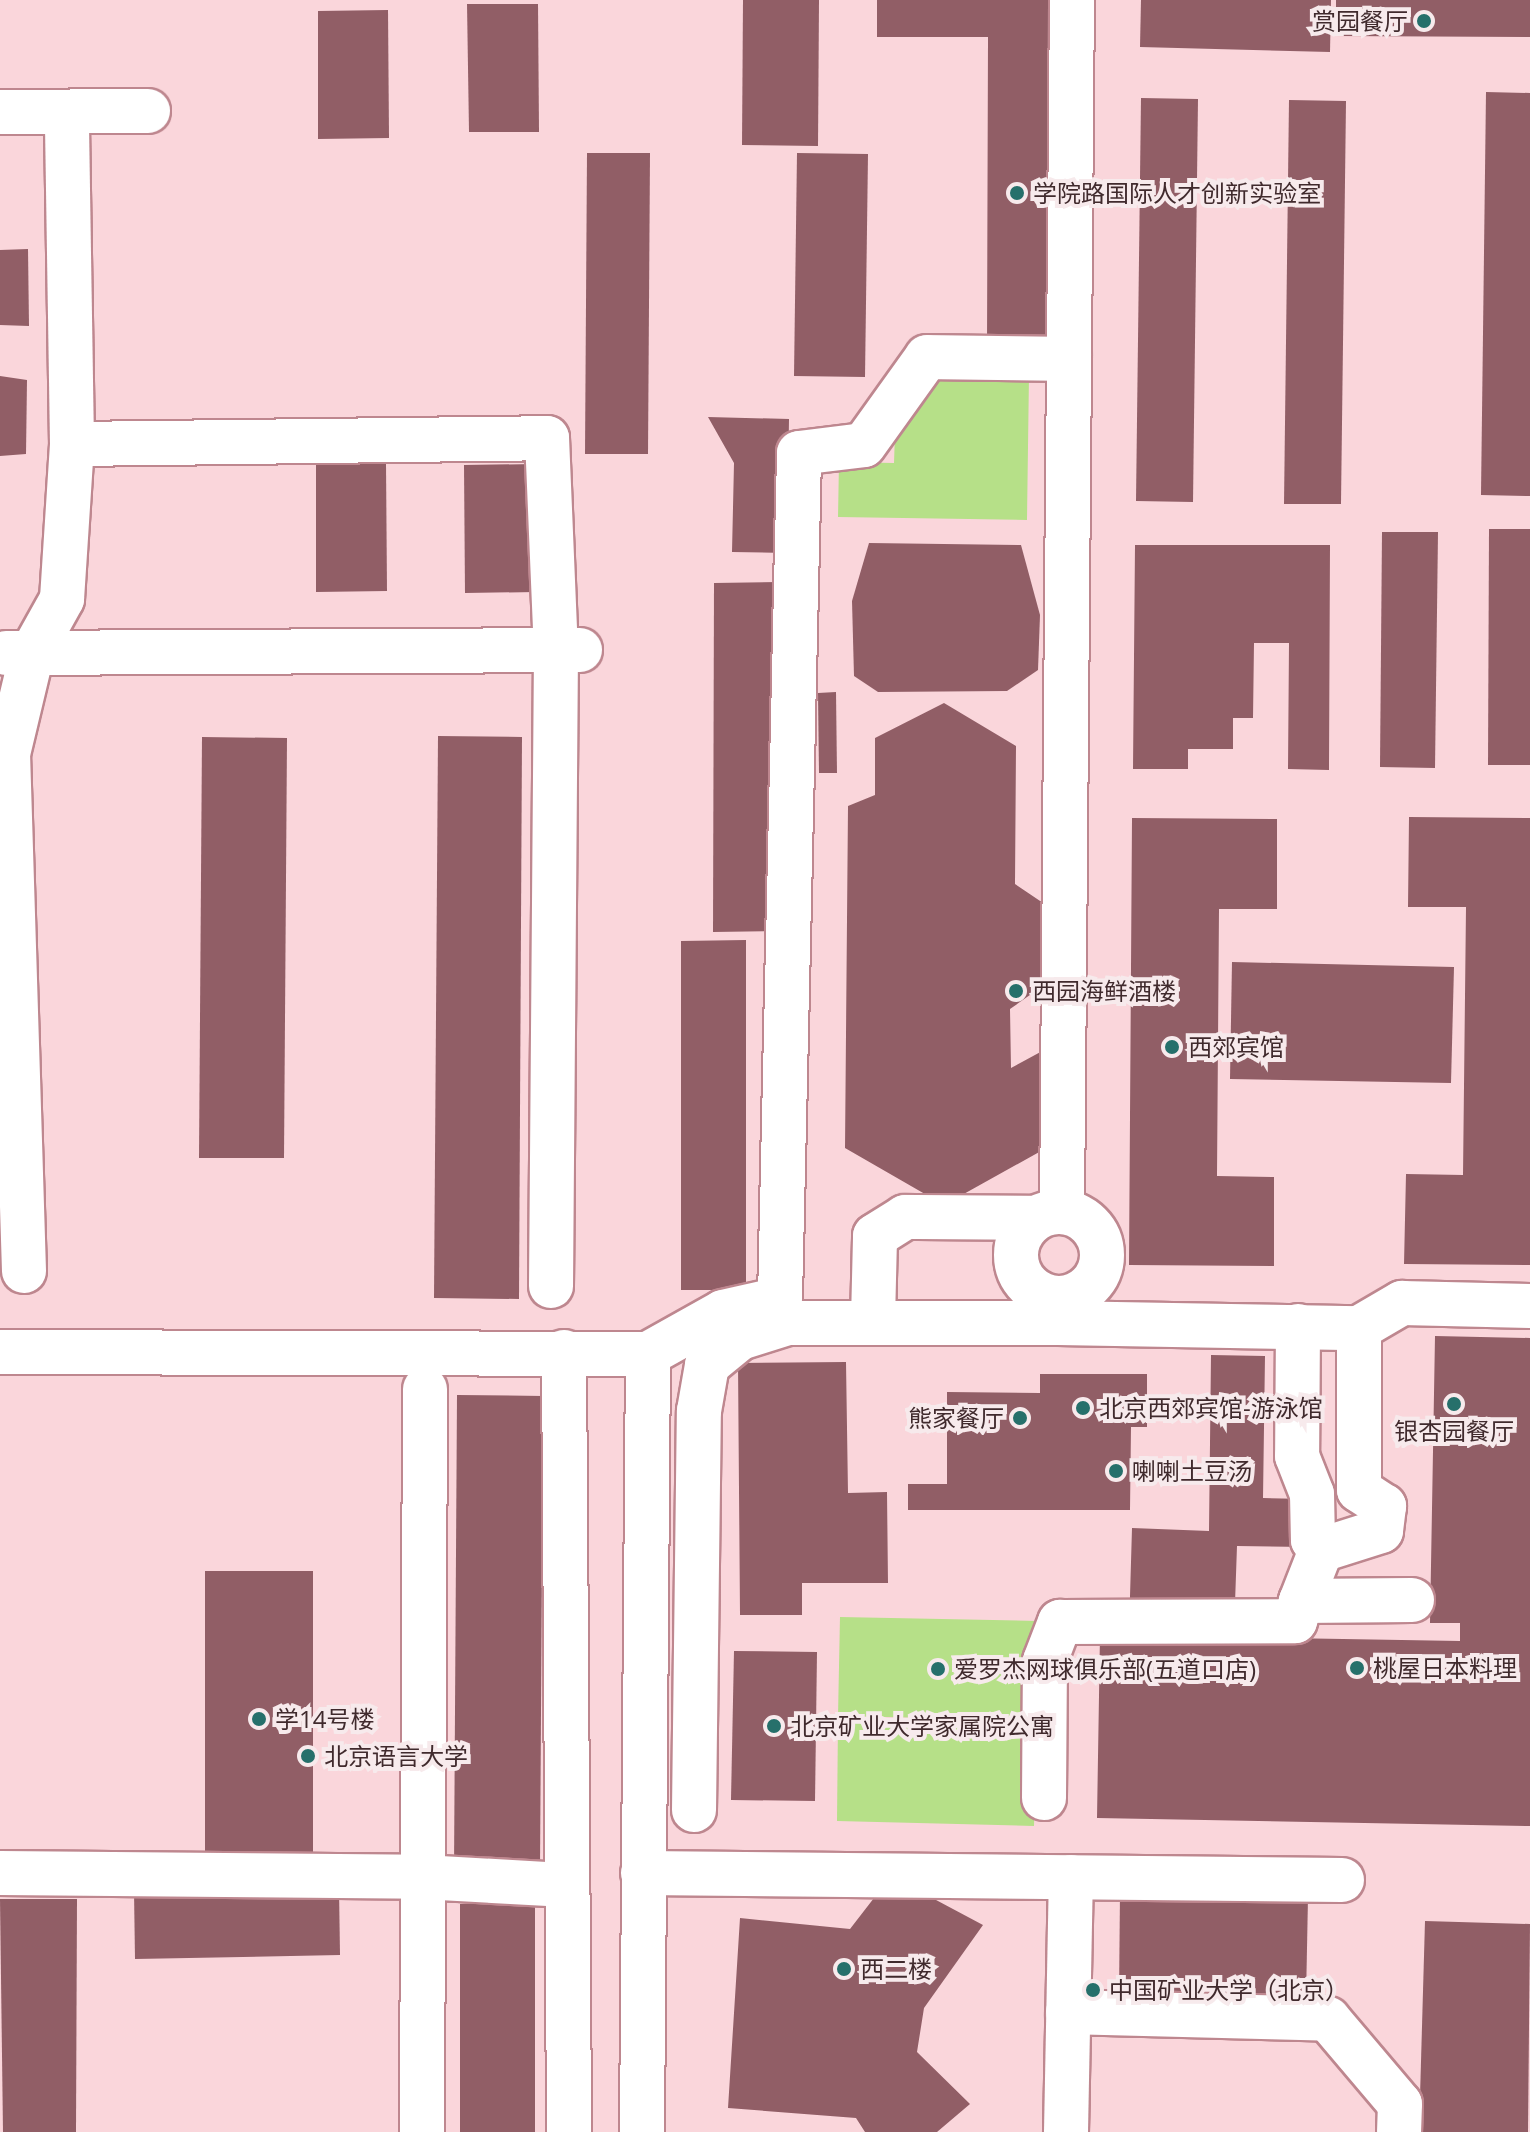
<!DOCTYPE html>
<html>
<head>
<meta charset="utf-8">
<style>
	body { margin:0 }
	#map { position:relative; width:1530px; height:2132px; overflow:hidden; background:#fad6db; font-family:"Open Sans","Noto Sans SC",sans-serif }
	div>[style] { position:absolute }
	.green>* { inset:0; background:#b6e088 }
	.building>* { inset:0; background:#915e66 }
	.roads { filter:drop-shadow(2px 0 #be878f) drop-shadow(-2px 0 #be878f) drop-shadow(0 2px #be878f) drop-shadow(0 -2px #be878f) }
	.minor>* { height:44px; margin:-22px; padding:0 22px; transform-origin:22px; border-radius:22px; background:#fff }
	.minor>.ring { margin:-22px; padding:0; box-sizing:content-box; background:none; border:44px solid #fff; border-radius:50% }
	.dots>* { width:22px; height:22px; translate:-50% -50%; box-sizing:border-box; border:4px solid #f7eaec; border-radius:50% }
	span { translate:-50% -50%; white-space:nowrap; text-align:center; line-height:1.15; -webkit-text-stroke:8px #f7eaec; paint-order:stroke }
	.poi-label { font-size:24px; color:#402a2d }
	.right { translate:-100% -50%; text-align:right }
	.left { translate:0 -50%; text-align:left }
</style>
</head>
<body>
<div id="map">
	<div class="green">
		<i style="clip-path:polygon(925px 373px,1029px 375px,1027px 520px,838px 517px,839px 462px,894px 463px,896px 402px)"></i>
		<i style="clip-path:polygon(840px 1617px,1038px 1621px,1036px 1720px,838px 1716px)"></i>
		<i style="clip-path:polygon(838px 1722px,1037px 1726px,1034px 1826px,837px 1821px)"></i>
	</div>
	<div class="building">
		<i style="clip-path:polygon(743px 0,819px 0,818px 146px,742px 145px)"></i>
		<i style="clip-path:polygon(877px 0,1048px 0,1047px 348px,987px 348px,988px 37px,877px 37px)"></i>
		<i style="clip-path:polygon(1141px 0,1331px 0,1330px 52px,1140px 47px)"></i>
		<i style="clip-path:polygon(1336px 0,1530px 0,1530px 37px,1336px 36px)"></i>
		<i style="clip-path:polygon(467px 4px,538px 4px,539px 132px,469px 132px)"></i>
		<i style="clip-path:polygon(388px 10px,389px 138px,318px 139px,318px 11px)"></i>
		<i style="clip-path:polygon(1486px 92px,1530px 93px,1530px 496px,1481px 495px)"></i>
		<i style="clip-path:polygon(1141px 98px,1198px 99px,1193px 502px,1136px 501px)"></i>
		<i style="clip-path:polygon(1289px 100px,1346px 101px,1341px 504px,1284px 504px)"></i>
		<i style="clip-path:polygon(587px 153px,650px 153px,648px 454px,585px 454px)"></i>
		<i style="clip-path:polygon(797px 153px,868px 154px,865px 377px,794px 376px)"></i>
		<i style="clip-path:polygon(28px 249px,29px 326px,0 325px,0 250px)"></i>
		<i style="clip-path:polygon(0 376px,27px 380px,26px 454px,0 456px)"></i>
		<i style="clip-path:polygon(708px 417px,789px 419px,787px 553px,732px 552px,734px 463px)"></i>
		<i style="clip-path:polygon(386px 463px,387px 591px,316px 592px,316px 464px)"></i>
		<i style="clip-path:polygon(535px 464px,535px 592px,465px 593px,464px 465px)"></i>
		<i style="clip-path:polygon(1489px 529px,1530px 529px,1530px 765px,1488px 765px)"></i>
		<i style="clip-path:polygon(1382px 532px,1438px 532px,1435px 768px,1380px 767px)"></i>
		<i style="clip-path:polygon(869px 543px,1021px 545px,1040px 615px,1038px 670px,1007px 691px,878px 692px,854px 676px,852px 601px)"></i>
		<i style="clip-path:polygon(1135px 545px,1330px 545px,1329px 770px,1288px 769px,1289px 643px,1254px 643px,1253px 718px,1233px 718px,1233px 749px,1188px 749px,1188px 769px,1133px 769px)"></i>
		<i style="clip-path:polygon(778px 582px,778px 931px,713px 932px,714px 583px)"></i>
		<i style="clip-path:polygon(836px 692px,837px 773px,819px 773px,818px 693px)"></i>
		<i style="clip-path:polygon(944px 703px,1016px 746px,1015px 884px,1049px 907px,1047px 983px,1010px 1009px,1011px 1068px,1046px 1049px,1050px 1146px,944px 1205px,845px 1148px,848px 806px,875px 795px,875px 738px)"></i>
		<i style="clip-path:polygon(438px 736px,522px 737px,519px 1299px,434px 1298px)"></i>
		<i style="clip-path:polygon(202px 737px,287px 738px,284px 1158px,199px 1158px)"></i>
		<i style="clip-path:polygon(1409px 817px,1530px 818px,1530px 1265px,1404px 1264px,1406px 1174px,1463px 1175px,1466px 907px,1408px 907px)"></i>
		<i style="clip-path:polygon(1132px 818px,1277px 819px,1277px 909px,1219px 909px,1217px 1176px,1274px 1177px,1274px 1266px,1129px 1265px)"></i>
		<i style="clip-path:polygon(746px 940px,746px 1290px,681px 1290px,681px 941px)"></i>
		<i style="clip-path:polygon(1232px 962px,1454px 967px,1451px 1083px,1230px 1079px)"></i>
		<i style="clip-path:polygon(1435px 1336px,1530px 1338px,1530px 1826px,1097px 1818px,1100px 1635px,1460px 1641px,1460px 1623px,1430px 1623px)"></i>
		<i style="clip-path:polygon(1211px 1355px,1265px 1356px,1263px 1498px,1306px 1499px,1305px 1547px,1237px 1546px,1234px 1632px,1129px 1630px,1132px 1528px,1209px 1531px)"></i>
		<i style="clip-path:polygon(846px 1362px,848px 1493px,887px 1492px,888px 1583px,802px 1583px,802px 1615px,740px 1615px,738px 1363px)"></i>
		<i style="clip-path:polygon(1040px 1374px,1147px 1374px,1147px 1427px,1131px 1427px,1130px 1510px,908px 1510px,908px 1484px,947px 1484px,947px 1392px,1040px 1393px)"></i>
		<i style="clip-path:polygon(457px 1395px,543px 1396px,540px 1870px,454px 1870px)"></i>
		<i style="clip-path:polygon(205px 1571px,313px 1571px,313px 1868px,205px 1867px)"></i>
		<i style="clip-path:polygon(734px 1651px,817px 1652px,815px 1801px,731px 1800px)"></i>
		<i style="clip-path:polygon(891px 1876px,983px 1925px,924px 2008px,917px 2052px,970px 2104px,937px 2132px,865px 2132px,856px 2118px,728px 2108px,740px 1918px,850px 1929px)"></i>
		<i style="clip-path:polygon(339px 1888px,340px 1955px,135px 1959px,134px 1891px)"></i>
		<i style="clip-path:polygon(1120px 1893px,1308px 1897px,1306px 1999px,1119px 1996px)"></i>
		<i style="clip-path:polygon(0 1899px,77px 1899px,76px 2132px,3px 2132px)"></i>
		<i style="clip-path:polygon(460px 1904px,535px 1904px,535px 2132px,460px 2132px)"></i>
		<i style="clip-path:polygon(1425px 1921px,1530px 1924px,1528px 2132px,1419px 2132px)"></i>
	</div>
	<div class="roads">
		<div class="minor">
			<i style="left:0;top:112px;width:148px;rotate:-0.4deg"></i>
			<i style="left:72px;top:444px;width:475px;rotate:-0.7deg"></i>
			<i style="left:547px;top:438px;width:212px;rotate:87.6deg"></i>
			<i style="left:556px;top:650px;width:636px;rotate:90.45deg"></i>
			<i style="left:6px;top:653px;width:574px;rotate:-0.3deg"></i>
			<i style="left:1062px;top:1211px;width:1211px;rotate:-89.53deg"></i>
			<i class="ring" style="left:1016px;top:1212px;width:42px;height:42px"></i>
			<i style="left:24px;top:1271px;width:517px;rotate:-91.77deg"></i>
			<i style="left:8px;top:754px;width:104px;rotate:-76.6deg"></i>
			<i style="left:32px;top:653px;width:62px;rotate:-60.9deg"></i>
			<i style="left:62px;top:599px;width:155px;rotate:-86.3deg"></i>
			<i style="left:72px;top:444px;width:332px;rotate:-90.9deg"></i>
			<i style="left:873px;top:1320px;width:84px;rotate:-88.6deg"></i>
			<i style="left:875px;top:1236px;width:36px;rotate:-32deg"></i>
			<i style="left:905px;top:1217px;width:130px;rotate:0.4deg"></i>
			<i style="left:1058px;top:1323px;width:301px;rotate:1deg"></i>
			<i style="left:1359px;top:1328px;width:50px;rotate:-30.2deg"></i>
			<i style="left:1402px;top:1303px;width:128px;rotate:1.3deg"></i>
			<i style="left:1298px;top:1326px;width:130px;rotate:90.4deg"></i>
			<i style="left:1297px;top:1456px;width:41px;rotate:68.5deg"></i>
			<i style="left:1312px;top:1494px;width:46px;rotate:88.8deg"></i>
			<i style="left:1313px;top:1540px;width:13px;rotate:51deg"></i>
			<i style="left:1359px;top:1328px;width:162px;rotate:90deg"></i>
			<i style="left:1359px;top:1490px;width:30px;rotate:33deg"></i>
			<i style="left:1384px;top:1506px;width:25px;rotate:97deg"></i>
			<i style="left:1381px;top:1531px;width:63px;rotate:162.4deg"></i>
			<i style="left:1321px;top:1550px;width:55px;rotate:111.4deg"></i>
			<i style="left:1301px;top:1601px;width:111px;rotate:-0.5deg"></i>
			<i style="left:0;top:1352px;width:648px;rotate:0.18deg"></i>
			<i style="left:648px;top:1354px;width:86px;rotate:-29.2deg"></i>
			<i style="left:723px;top:1312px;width:58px;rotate:-12.8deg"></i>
			<i style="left:780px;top:1299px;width:846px;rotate:-88.71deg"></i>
			<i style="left:799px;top:453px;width:65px;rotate:-7deg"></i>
			<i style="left:864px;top:445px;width:108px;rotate:-54.4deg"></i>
			<i style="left:927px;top:357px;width:142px;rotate:0.8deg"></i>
			<i style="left:564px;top:1352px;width:780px;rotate:89.63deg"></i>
			<i style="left:1044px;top:1798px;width:137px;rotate:-89.6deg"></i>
			<i style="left:1045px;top:1661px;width:42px;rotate:-69deg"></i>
			<i style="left:1060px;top:1622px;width:235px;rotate:-0.2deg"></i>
			<i style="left:1295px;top:1621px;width:21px;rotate:-73deg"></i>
			<i style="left:694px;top:1810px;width:399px;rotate:-89.3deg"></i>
			<i style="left:699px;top:1411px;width:47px;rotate:-80.1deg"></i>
			<i style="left:707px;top:1365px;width:43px;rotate:-39.3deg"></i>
			<i style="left:740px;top:1338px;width:50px;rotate:-17.4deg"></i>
			<i style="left:788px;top:1323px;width:270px"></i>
			<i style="left:1058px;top:1323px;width:23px;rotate:-88deg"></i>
			<i style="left:0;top:1873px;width:422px;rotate:0.5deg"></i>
			<i style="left:422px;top:1877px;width:145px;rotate:3.2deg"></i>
			<i style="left:643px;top:1873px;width:699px;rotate:0.57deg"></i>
			<i style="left:1068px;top:2012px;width:260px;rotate:1.5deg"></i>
			<i style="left:1328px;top:2019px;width:111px;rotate:49.7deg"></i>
			<i style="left:1400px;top:2104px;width:28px;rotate:92deg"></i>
			<i style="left:422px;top:2132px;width:743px;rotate:-89.77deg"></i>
			<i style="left:642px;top:2132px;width:778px;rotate:-89.56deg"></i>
			<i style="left:1066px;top:2132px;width:255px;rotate:-88.9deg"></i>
		</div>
	</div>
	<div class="dots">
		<i style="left:1424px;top:21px;background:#26706b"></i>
		<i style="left:1017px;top:193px;background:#26706b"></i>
		<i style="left:1016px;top:991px;background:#26706b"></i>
		<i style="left:1172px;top:1047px;background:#26706b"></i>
		<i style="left:1454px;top:1404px;background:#26706b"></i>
		<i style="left:1083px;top:1408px;background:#26706b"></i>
		<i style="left:1020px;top:1418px;background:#26706b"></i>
		<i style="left:1116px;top:1471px;background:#26706b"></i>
		<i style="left:1357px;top:1668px;background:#26706b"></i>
		<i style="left:938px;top:1669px;background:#26706b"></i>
		<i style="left:259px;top:1719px;background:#26706b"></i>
		<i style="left:774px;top:1726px;background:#26706b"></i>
		<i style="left:308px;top:1756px;background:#26706b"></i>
		<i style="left:844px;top:1969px;background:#26706b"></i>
		<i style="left:1093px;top:1990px;background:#26706b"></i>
	</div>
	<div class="poi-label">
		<span class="right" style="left:1408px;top:21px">赏园餐厅</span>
		<span class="left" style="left:1033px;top:193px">学院路国际人才创新实验室</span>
		<span class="left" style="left:1032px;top:991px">西园海鲜酒楼</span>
		<span class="left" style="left:1188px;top:1047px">西郊宾馆</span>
		<span class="left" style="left:1099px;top:1408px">北京西郊宾馆-游泳馆</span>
		<span class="right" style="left:1004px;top:1418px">熊家餐厅</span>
		<span style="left:1454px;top:1431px">银杏园餐厅</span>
		<span class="left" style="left:1132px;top:1471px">喇喇土豆汤</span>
		<span class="left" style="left:1373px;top:1668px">桃屋日本料理</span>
		<span class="left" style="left:954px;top:1669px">爱罗杰网球俱乐部(五道口店)</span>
		<span class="left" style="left:275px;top:1719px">学14号楼</span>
		<span class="left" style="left:790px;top:1726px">北京矿业大学家属院公寓</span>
		<span class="left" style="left:324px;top:1756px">北京语言大学</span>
		<span class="left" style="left:860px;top:1969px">西二楼</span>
		<span class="left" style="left:1109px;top:1990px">中国矿业大学（北京）</span>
	</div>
</div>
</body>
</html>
